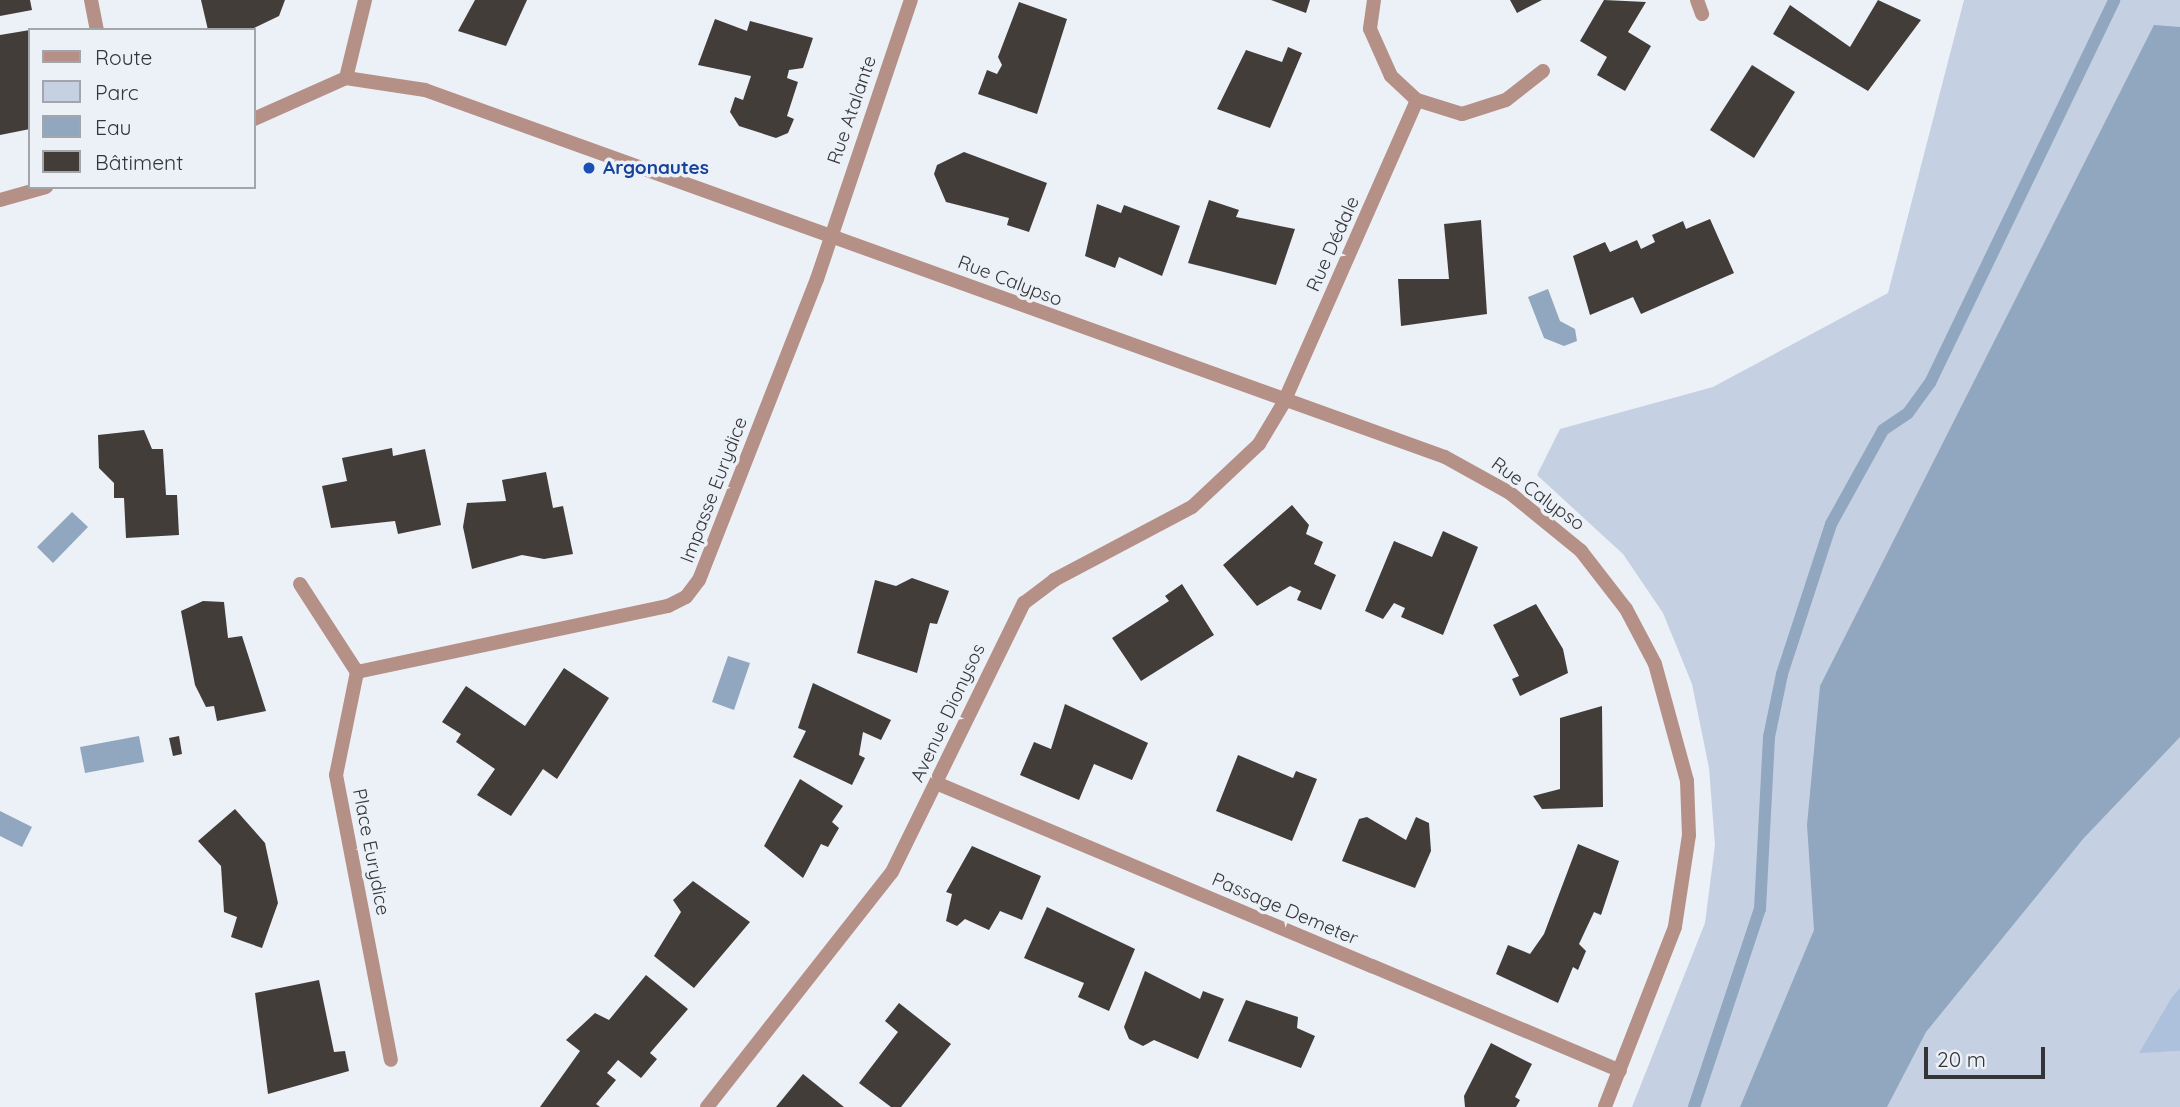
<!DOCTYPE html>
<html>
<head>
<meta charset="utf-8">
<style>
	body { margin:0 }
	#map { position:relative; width:2180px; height:1107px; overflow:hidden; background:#ecf0f7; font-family:Quicksand,sans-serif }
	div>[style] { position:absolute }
	.green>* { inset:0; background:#c5d1e2 }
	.forest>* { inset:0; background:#aec1dc }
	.water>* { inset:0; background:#91a6bf }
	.stream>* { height:12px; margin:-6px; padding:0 6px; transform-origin:6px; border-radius:6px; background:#91a6bf }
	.building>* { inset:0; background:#423d39 }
	.service>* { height:14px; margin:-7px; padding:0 7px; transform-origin:7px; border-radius:7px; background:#b59087 }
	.minor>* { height:14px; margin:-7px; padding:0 7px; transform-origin:7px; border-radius:7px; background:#b59087 }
	.dots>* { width:19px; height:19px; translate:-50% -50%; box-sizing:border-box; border:4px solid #ecf0f7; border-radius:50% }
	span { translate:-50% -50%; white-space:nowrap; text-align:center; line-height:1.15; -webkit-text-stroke:7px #ecf0f7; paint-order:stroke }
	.street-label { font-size:19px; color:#333537 }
	.transit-label { font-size:19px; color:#164399; font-weight:700 }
	.left { translate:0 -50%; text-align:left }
	.legend { position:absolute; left:28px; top:28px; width:228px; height:161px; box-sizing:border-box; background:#ecf0f7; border:2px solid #a2a5aa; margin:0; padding:9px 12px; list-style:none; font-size:21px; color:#333537 }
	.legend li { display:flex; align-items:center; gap:14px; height:35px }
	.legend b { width:35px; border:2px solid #a2a5aa }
	.scale { position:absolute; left:1924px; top:1047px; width:121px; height:32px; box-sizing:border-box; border:4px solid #333537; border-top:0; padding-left:9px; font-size:21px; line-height:24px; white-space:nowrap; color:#333537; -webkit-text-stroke:5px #ecf0f7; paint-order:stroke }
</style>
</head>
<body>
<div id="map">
	<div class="green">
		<i style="clip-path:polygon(1964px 0,2180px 0,2180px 988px,2140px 1052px,2180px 1051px,2180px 1107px,1632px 1107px,1705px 923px,1715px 845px,1709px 768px,1692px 684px,1663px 613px,1623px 554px,1537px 475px,1560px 429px,1713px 387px,1888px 293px)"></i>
	</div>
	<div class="forest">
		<i style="clip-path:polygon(2180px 988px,2180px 1051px,2139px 1053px,2172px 997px)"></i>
	</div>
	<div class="water">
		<i style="clip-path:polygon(2154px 25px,2180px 27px,2180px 737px,2083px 839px,1926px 1032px,1887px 1107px,1740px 1107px,1814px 930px,1807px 825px,1820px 686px)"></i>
		<i style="clip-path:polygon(1548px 289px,1560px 321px,1575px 329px,1577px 341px,1564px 346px,1544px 338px,1528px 297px)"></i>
		<i style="clip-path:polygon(72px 512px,88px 527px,53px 563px,37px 547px)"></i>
		<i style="clip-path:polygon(728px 656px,750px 663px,734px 710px,712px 702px)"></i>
		<i style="clip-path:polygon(139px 736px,144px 762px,85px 773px,80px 747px)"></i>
		<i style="clip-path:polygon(0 811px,32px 827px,22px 847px,0 836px)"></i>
	</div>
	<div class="stream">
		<i style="left:1694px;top:1107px;width:209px;rotate:-71.6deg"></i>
		<i style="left:1760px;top:909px;width:172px;rotate:-87deg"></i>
		<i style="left:1769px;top:737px;width:64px;rotate:-78.3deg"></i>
		<i style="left:1782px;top:674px;width:158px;rotate:-71.9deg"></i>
		<i style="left:1831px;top:524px;width:107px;rotate:-61deg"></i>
		<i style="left:1883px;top:430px;width:30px;rotate:-34deg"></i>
		<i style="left:1908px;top:413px;width:37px;rotate:-54deg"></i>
		<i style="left:1930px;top:383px;width:425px;rotate:-64.3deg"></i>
	</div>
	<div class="building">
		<i style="clip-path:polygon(0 0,30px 0,32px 10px,0 16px)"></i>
		<i style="clip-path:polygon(201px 0,285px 0,279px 16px,250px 30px,208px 30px)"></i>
		<i style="clip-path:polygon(475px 0,527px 0,506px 46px,458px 31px)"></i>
		<i style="clip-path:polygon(1271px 0,1310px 0,1306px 13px)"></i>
		<i style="clip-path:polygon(1510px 0,1542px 0,1517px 13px)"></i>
		<i style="clip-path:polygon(1604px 0,1646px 2px,1628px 32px,1651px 46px,1625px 91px,1597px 75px,1607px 57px,1580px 41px)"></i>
		<i style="clip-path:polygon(1878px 0,1921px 20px,1868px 91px,1773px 34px,1790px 5px,1850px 47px)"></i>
		<i style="clip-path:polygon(1019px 2px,1067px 19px,1037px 114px,978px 94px,987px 70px,997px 74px,1002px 65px,998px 57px)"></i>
		<i style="clip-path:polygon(715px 19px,747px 31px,750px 21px,813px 38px,803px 68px,789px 70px,787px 78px,798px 82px,787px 116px,794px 119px,788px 133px,776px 138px,739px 126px,730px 112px,735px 97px,743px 100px,751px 76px,698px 65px)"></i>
		<i style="clip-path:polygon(30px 30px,30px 129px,0 135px,0 35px)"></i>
		<i style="clip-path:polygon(1288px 47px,1302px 53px,1270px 128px,1217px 109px,1246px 50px,1282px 62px)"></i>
		<i style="clip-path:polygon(1752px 65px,1795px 92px,1754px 158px,1710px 130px)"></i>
		<i style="clip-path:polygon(964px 152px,1047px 183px,1029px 232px,1007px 225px,1009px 218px,946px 202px,934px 174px,937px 165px)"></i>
		<i style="clip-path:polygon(1209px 200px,1239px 210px,1236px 217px,1295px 229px,1276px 285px,1188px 263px)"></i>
		<i style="clip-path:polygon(1097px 204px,1121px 213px,1124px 205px,1180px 226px,1162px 276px,1119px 257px,1115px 268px,1085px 256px)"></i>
		<i style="clip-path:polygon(1710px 219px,1734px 273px,1641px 314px,1633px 297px,1590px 315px,1573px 256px,1605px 242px,1610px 252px,1637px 240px,1641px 249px,1655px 242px,1652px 235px,1683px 221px,1686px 229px)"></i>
		<i style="clip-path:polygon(1481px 220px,1487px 314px,1401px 326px,1398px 279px,1449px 279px,1444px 224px)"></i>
		<i style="clip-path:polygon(144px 430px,152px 449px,163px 449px,166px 495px,177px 495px,179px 535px,126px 538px,124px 498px,114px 498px,114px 483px,99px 468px,98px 435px)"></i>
		<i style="clip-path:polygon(392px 448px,393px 456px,425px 449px,441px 525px,398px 534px,395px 521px,331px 528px,322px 486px,347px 481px,342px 458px)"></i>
		<i style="clip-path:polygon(546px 472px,553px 508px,563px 506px,573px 554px,544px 559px,522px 555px,472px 569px,463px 527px,467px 503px,506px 501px,502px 480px)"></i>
		<i style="clip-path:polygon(1292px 505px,1309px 525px,1306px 534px,1323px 542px,1314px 564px,1336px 575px,1321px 610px,1297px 600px,1301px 591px,1290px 586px,1257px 606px,1223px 565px)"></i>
		<i style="clip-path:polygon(1443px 531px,1478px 547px,1443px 635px,1401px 617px,1405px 608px,1394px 603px,1383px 619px,1365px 611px,1394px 541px,1432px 557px)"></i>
		<i style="clip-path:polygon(912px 578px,949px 591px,937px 624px,930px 623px,917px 673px,857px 653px,875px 580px,896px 586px)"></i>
		<i style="clip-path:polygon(1182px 584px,1214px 635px,1141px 681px,1112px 638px,1169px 601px,1165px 596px)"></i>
		<i style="clip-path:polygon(203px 601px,224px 602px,228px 638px,242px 636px,266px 711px,217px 721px,214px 706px,206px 707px,195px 685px,181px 611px)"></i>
		<i style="clip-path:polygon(1536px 604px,1563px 649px,1568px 673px,1520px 696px,1512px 679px,1519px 676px,1493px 625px)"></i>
		<i style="clip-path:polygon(564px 668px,609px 698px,557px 779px,543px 769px,511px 816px,477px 795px,495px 769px,456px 742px,461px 734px,442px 722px,466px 686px,525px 726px)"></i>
		<i style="clip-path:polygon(813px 683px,891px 720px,881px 740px,863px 732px,859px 755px,865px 758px,852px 785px,793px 757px,806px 731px,798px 728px)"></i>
		<i style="clip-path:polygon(1065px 704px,1148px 743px,1132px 780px,1094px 764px,1079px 800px,1020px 775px,1034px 742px,1051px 749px)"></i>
		<i style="clip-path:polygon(1602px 706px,1603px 807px,1542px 809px,1533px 796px,1560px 789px,1560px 718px)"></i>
		<i style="clip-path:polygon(179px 736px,182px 754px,173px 756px,169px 738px)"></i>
		<i style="clip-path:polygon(1238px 755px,1293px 778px,1296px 771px,1317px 779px,1292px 841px,1216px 811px)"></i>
		<i style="clip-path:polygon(800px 779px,843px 806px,832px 822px,839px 828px,828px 847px,821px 844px,803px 878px,764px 846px)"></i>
		<i style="clip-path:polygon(235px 809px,265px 843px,278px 903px,262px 948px,231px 937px,237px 917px,224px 912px,221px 866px,198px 841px)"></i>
		<i style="clip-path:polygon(1367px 817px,1406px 840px,1416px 817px,1429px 823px,1431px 851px,1415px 888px,1342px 861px,1359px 819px)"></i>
		<i style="clip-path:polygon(1578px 844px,1619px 861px,1601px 915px,1594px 912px,1579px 944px,1586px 951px,1578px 970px,1573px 967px,1558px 1003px,1496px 974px,1508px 945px,1530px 954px,1544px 934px)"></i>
		<i style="clip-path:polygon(972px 846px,1041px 876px,1022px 920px,1000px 911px,989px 930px,965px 919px,957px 926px,946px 921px,952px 894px,946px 892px)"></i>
		<i style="clip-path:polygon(693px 881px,750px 922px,694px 988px,654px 956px,681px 912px,673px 900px)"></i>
		<i style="clip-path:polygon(1047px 907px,1135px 949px,1109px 1011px,1078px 997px,1084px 983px,1024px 958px)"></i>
		<i style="clip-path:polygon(1145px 971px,1200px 999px,1203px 991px,1224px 999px,1198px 1059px,1154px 1040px,1143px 1046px,1129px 1039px,1124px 1027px)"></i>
		<i style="clip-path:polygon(646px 975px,688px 1009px,650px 1053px,657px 1059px,641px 1078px,618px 1060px,607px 1073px,616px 1080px,596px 1104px,600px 1107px,540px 1107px,580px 1051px,566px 1040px,595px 1013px,609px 1020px)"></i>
		<i style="clip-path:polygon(319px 980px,334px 1052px,345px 1051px,349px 1071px,268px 1094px,255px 993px)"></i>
		<i style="clip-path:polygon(1246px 1000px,1298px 1017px,1297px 1028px,1315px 1036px,1301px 1068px,1228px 1041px)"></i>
		<i style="clip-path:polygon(899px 1003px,951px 1044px,901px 1107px,891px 1107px,859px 1083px,898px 1032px,885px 1021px)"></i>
		<i style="clip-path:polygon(1491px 1043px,1532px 1064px,1515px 1097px,1520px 1100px,1516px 1107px,1465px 1107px,1464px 1096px)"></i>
		<i style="clip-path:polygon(803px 1074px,844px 1107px,776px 1107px)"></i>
	</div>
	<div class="service">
		<i style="left:1697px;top:0;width:15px;rotate:70deg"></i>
		<i style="left:1372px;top:966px;width:269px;rotate:22.9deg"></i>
	</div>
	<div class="minor">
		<i style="left:91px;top:0;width:31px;rotate:79deg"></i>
		<i style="left:1374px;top:0;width:29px;rotate:98deg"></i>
		<i style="left:1370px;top:29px;width:51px;rotate:65.9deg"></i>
		<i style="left:1391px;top:76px;width:35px;rotate:43deg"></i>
		<i style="left:1417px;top:100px;width:47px;rotate:17.3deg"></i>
		<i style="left:1462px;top:114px;width:46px;rotate:-17.7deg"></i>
		<i style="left:1506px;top:100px;width:47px;rotate:-38.1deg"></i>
		<i style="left:346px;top:78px;width:80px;rotate:-76.3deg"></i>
		<i style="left:254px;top:119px;width:101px;rotate:-24deg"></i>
		<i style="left:346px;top:78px;width:80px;rotate:8.6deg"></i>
		<i style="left:425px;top:90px;width:1084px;rotate:19.79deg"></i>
		<i style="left:1445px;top:457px;width:74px;rotate:29deg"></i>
		<i style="left:1510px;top:493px;width:92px;rotate:39.2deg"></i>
		<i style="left:1581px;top:551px;width:73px;rotate:52.2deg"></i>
		<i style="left:1626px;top:609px;width:62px;rotate:62.2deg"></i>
		<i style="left:1655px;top:664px;width:121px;rotate:74.7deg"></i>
		<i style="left:1687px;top:781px;width:54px;rotate:87.9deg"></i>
		<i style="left:1689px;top:835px;width:93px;rotate:98.7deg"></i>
		<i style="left:1675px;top:927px;width:193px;rotate:111.3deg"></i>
		<i style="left:0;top:200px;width:48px;rotate:-15.8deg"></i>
		<i style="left:300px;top:584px;width:105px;rotate:57.1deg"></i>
		<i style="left:357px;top:672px;width:105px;rotate:101.5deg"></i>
		<i style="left:336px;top:775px;width:290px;rotate:79.1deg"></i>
		<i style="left:357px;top:672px;width:318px;rotate:-12deg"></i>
		<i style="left:668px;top:606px;width:20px;rotate:-27deg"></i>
		<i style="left:686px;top:597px;width:21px;rotate:-53deg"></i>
		<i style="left:699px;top:580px;width:323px;rotate:-68.6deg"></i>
		<i style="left:817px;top:279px;width:294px;rotate:-71.4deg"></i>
		<i style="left:936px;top:783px;width:473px;rotate:22.8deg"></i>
		<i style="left:707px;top:1107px;width:299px;rotate:-51.8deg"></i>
		<i style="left:892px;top:872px;width:300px;rotate:-63.9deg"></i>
		<i style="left:1024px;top:603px;width:38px;rotate:-37deg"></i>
		<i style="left:1054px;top:580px;width:156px;rotate:-27.9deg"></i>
		<i style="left:1192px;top:507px;width:92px;rotate:-43.2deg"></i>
		<i style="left:1259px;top:444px;width:47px;rotate:-59deg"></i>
		<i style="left:1283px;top:404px;width:332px;rotate:-66.2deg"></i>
	</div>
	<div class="dots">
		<i style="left:589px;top:168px;background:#1a4fb4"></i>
	</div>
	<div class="street-label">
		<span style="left:852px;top:110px;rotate:-71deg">Rue Atalante</span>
		<span style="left:1333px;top:244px;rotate:-66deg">Rue Dédale</span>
		<span style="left:1010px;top:281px;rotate:21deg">Rue Calypso</span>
		<span style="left:714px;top:490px;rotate:-69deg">Impasse Eurydice</span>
		<span style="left:1538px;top:494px;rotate:36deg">Rue Calypso</span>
		<span style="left:948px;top:713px;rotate:-65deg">Avenue Dionysos</span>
		<span style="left:371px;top:852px;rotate:79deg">Place Eurydice</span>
		<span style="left:1285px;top:909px;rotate:23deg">Passage Demeter</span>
	</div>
	<div class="transit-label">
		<span class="left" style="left:603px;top:168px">Argonautes</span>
	</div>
	<ul class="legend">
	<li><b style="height:9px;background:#b59087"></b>Route</li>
	<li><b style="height:19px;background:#c5d1e2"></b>Parc</li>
	<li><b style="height:19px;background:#91a6bf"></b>Eau</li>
	<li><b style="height:19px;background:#423d39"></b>Bâtiment</li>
	</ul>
	<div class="scale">20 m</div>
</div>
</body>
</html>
